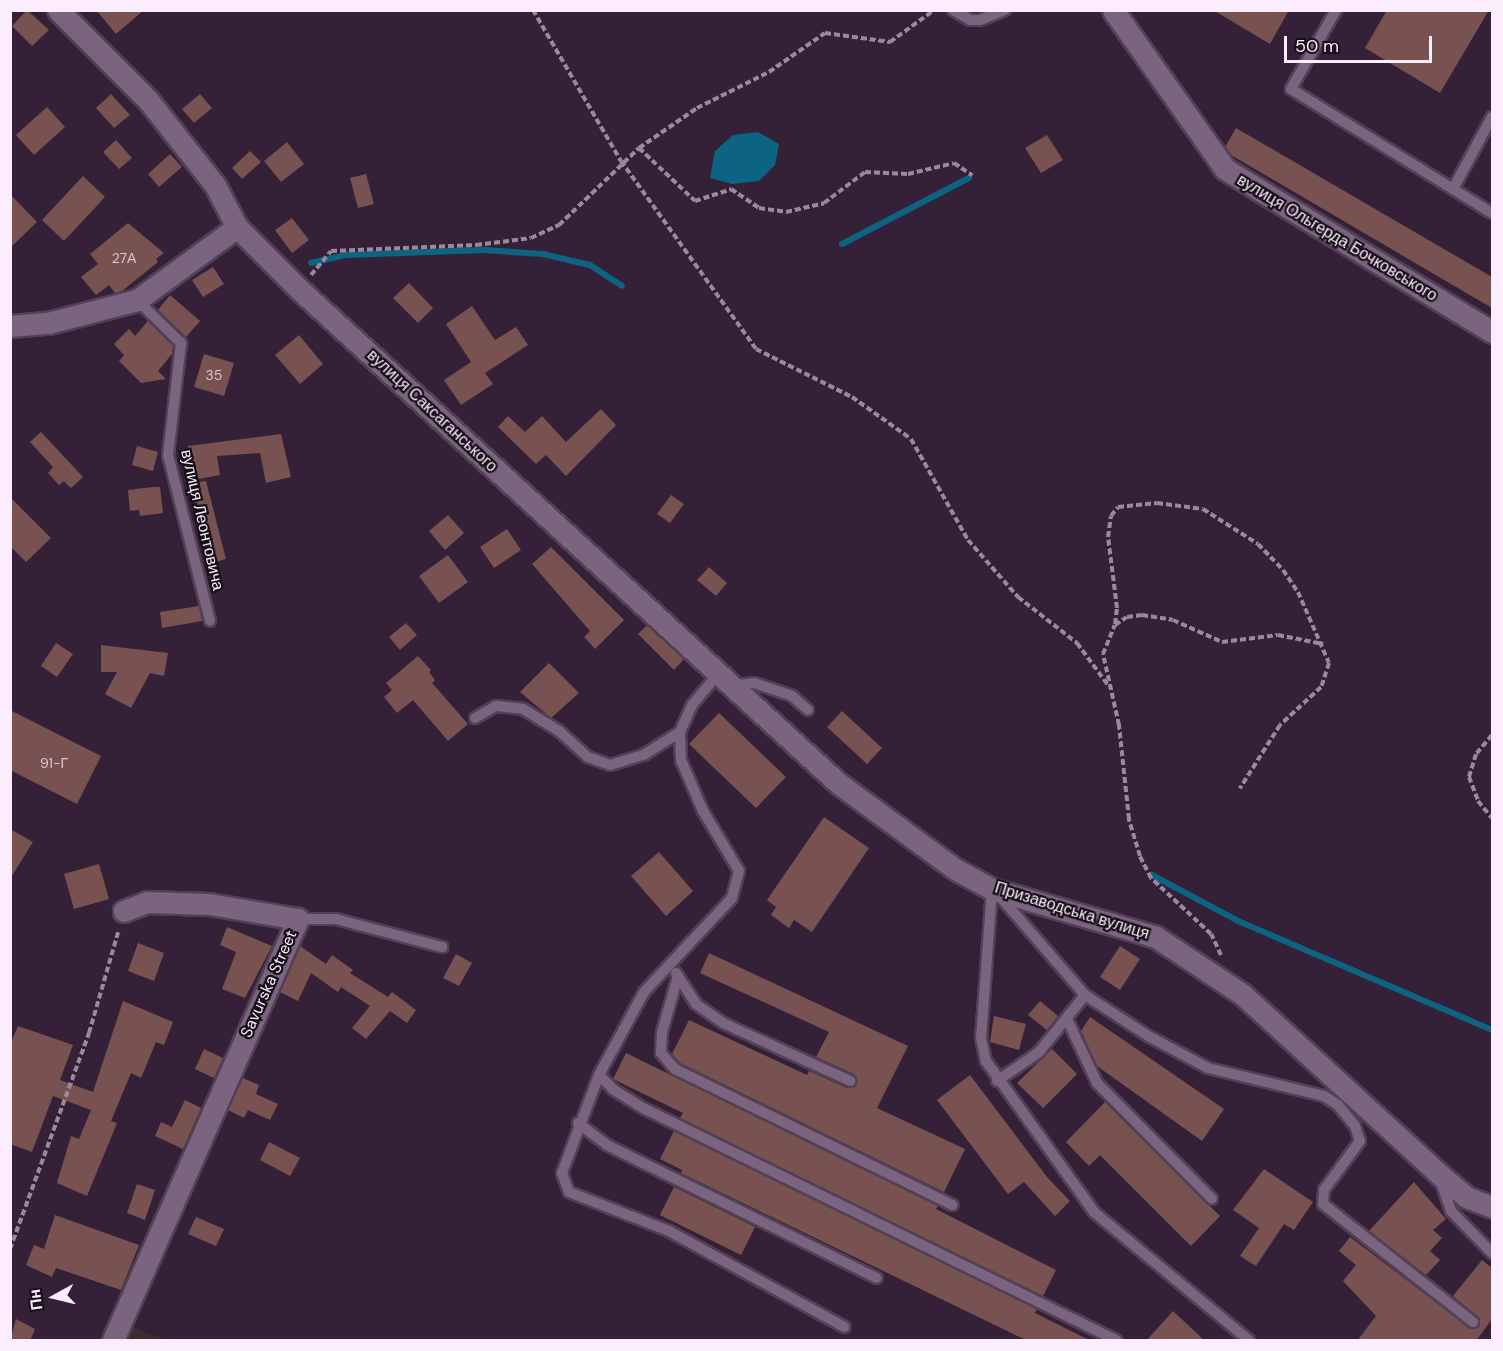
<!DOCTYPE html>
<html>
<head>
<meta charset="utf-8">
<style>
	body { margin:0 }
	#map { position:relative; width:1503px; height:1351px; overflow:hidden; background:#342138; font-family:"DM Sans",sans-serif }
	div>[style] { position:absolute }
	.commercial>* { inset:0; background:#3f2b2b }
	.water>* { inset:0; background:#0d6382 }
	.stream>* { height:6px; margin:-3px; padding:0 3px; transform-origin:3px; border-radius:3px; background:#0d6382 }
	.building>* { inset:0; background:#775251 }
	.path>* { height:4px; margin-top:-2px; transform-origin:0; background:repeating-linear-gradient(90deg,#9a899d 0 6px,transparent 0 9px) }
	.roads { filter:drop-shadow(2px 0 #524054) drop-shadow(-2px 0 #524054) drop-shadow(0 2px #524054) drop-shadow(0 -2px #524054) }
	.service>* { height:10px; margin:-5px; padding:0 5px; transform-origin:5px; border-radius:5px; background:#7b647f }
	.minor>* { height:21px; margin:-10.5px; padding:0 10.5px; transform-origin:10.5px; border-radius:10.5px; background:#7b647f }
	span { translate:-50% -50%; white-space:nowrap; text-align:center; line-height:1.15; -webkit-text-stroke:4.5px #170e18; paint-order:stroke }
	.number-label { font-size:14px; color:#dac6d2 }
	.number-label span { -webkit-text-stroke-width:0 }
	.street-label { font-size:16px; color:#fbedfd }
	.frame { position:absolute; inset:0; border:12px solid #fbedfd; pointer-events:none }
	.north { position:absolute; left:24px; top:1267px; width:60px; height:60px; -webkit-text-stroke:4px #170e18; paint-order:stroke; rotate:262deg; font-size:16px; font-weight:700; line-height:24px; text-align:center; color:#fbedfd }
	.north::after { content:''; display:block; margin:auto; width:21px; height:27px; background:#fbedfd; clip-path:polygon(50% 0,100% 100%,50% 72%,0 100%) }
	.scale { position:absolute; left:1284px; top:36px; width:148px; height:27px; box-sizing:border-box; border:3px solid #fbedfd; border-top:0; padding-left:8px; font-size:18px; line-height:21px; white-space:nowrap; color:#fbedfd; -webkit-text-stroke:4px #170e18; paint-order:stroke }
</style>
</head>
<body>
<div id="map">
	<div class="commercial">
		<i style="clip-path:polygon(128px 1325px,165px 1340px,121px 1340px)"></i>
	</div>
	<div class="water">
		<i style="clip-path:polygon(758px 132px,779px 144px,775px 165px,759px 181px,732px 184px,710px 178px,715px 151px,733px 135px)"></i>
	</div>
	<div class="stream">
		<i style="left:842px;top:244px;width:143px;rotate:-27.5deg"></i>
		<i style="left:311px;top:263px;width:37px;rotate:-13deg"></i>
		<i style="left:347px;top:255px;width:137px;rotate:-2.1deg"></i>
		<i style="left:484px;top:250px;width:59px;rotate:3.9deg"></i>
		<i style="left:543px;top:254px;width:48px;rotate:13.2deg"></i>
		<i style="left:590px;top:265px;width:38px;rotate:33deg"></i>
		<i style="left:1152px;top:875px;width:98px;rotate:28.1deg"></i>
		<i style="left:1238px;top:921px;width:276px;rotate:23.2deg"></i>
	</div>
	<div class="building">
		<i style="clip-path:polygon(27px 10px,49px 30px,32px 46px,12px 26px)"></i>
		<i style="clip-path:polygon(96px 10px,144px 10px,116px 34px)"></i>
		<i style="clip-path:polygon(1213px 10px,1289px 10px,1270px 44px)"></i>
		<i style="clip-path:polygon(1387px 10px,1489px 10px,1440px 93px,1365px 48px)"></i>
		<i style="clip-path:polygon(111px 94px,130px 115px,114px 128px,96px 108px)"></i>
		<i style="clip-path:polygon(200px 94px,212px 108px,194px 123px,182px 109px)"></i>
		<i style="clip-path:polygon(47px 107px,65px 127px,34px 155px,16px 135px)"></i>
		<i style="clip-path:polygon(1236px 128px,1492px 277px,1492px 308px,1231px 155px,1225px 147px)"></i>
		<i style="clip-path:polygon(1047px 135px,1063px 160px,1041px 173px,1025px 148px)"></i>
		<i style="clip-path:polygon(116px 140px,132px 158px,119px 169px,103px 152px)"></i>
		<i style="clip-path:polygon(287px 142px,304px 164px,281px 182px,264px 161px)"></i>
		<i style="clip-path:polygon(250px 151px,261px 162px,242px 179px,232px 168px)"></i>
		<i style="clip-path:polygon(170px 154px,182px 167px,159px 187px,148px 174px)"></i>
		<i style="clip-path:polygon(366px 174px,374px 204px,358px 208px,350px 178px)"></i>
		<i style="clip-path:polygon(83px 176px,105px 197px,64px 241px,42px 220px)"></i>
		<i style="clip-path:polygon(10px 194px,37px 222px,10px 248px)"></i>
		<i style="clip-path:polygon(292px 218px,309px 240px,292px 253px,275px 230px)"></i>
		<i style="clip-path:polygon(128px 223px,164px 253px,156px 259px,158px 262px,122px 291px,115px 293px,109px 285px,96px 295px,81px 277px,98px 264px,90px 254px)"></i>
		<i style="clip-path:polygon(213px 267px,224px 284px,203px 297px,192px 280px)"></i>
		<i style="clip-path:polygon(409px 283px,433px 308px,418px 323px,393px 298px)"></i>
		<i style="clip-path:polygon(170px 295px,200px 321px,186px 337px,158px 310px)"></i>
		<i style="clip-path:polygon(472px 306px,495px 340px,516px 327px,528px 345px,485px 373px,493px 384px,461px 405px,444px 380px,471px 362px,446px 324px)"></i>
		<i style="clip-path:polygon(148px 321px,173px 346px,172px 354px,158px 371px,166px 379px,141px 383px,119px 361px,124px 355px,114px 344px,129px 329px,135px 336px)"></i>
		<i style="clip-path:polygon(299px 335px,323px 364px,300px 384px,275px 355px)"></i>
		<i style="clip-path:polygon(204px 354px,234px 363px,224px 396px,194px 387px)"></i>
		<i style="clip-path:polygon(601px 409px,616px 425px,566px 476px,546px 455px,536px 464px,498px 427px,508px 416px,525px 432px,542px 416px,566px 442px)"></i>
		<i style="clip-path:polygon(41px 432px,83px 477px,71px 488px,64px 481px,59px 485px,48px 473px,53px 467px,30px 442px)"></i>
		<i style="clip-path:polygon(281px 434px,291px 477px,266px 483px,260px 453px,217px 456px,220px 475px,193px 480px,188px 446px)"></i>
		<i style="clip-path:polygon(137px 446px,158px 452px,153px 471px,132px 465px)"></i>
		<i style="clip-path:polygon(206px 481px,226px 559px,208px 564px,190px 483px)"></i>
		<i style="clip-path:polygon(153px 487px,160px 487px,163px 513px,140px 516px,139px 510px,130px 511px,128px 490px)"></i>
		<i style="clip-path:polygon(671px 495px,684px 504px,670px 523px,657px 514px)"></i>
		<i style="clip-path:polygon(10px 497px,51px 538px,26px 562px,10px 546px)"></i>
		<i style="clip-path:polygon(448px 515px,464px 533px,445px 550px,429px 531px)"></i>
		<i style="clip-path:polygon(507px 529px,521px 550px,494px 568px,480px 547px)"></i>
		<i style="clip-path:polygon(551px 547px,624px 620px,595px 649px,584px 637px,590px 631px,532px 564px)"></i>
		<i style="clip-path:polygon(448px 555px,468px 582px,439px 603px,419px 576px)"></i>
		<i style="clip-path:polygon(709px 567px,727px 583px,716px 596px,697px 580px)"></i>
		<i style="clip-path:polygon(199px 606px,202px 621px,162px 628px,160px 612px)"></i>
		<i style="clip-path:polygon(406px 623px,417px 635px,400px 650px,389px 637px)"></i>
		<i style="clip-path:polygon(647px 625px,684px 659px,674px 670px,638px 634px)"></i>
		<i style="clip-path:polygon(56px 643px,73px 654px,57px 677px,41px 666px)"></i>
		<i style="clip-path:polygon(101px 645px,168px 653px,164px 676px,150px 673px,131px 708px,105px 694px,117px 672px,101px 672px)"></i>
		<i style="clip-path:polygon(418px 656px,431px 670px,429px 672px,435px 680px,432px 683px,468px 724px,448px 741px,413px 700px,397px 713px,384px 697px,392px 690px,386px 683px)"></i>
		<i style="clip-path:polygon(549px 663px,579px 693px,551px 718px,520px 692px)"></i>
		<i style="clip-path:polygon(10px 710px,101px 756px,77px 804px,10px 770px)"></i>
		<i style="clip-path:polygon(842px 711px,882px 748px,867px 764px,827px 727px)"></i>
		<i style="clip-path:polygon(719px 713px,786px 777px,756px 808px,689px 744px)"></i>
		<i style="clip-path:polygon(824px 817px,869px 848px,812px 932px,794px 920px,789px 928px,771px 915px,776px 907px,767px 900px)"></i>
		<i style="clip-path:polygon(10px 829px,33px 842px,10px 879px)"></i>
		<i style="clip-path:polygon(659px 852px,693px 891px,666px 916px,631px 876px)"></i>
		<i style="clip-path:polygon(99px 864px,109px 899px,74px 909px,64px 874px)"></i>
		<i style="clip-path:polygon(227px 927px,272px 946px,245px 998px,222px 989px,236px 952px,220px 945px)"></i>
		<i style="clip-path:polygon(138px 943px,164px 953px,154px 981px,128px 971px)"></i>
		<i style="clip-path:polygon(300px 946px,326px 964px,332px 955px,353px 970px,350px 973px,388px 997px,392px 992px,416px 1010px,407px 1023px,390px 1011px,366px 1039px,352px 1028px,370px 1006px,341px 987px,338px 992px,311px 973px,298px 1001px,280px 992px)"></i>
		<i style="clip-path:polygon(1120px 946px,1140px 959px,1120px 990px,1100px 977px)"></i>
		<i style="clip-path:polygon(709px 953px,908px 1046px,877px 1108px,965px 1149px,944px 1192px,680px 1063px,672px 1054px,689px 1020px,807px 1075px,809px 1071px,847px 1088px,857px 1084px,854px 1074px,816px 1057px,829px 1032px,700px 973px)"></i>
		<i style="clip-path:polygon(456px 954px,472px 963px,459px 986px,443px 978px)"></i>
		<i style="clip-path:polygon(123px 1001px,173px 1022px,164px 1045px,156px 1042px,141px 1078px,131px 1073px,111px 1121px,117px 1123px,87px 1196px,57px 1183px,71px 1136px,79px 1139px,91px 1110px,53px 1096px,32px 1152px,10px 1144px,10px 1045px,18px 1026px,73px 1045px,60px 1080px,93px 1092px)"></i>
		<i style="clip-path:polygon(1040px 1001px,1058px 1016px,1047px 1030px,1028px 1015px)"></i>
		<i style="clip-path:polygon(994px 1016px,1026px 1024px,1019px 1050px,990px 1042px)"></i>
		<i style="clip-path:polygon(1090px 1017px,1224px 1109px,1202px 1141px,1097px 1066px,1081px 1031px)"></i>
		<i style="clip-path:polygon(204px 1049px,223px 1058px,214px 1078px,195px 1069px)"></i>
		<i style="clip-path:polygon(1052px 1049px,1077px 1074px,1043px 1108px,1017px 1083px)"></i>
		<i style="clip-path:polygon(626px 1053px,938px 1206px,936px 1209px,1056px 1270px,1043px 1296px,680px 1118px,683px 1113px,613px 1079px)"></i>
		<i style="clip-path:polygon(970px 1075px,1047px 1177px,1070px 1201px,1055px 1216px,1024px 1182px,1008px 1194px,937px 1100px)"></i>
		<i style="clip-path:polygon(243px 1078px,259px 1085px,256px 1094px,278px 1104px,270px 1120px,248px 1110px,244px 1118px,228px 1110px)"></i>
		<i style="clip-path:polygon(185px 1100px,201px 1108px,183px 1149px,155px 1136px,161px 1122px,172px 1127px)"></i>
		<i style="clip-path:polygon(1105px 1102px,1220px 1216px,1191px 1246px,1100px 1155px,1089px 1166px,1066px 1142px)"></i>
		<i style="clip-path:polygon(674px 1131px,1037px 1309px,1035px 1313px,1091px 1341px,1028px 1341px,681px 1173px,682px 1170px,660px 1159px)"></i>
		<i style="clip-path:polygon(269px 1142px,300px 1158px,290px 1176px,260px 1160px)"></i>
		<i style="clip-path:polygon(1264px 1169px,1313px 1202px,1294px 1230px,1284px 1224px,1256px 1266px,1240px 1256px,1259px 1228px,1233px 1210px)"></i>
		<i style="clip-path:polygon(1414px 1182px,1446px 1219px,1433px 1230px,1442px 1238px,1430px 1251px,1440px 1260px,1426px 1275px,1369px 1231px)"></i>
		<i style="clip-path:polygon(137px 1184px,155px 1190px,145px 1220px,127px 1213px)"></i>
		<i style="clip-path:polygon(674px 1187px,755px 1227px,741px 1255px,660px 1215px)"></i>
		<i style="clip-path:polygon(55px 1215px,139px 1245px,121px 1290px,56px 1268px,52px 1277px,26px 1265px,34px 1245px,44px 1249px)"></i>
		<i style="clip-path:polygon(196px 1217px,224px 1229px,216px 1246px,188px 1234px)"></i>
		<i style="clip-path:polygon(1350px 1237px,1471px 1329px,1479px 1326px,1480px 1319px,1453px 1296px,1482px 1260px,1492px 1268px,1492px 1319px,1476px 1341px,1357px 1341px,1376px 1316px,1343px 1281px,1356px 1265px,1339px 1251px)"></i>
		<i style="clip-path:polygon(1173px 1311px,1205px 1341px,1146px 1341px)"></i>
		<i style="clip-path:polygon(16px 1319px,35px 1329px,30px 1341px,10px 1341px)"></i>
	</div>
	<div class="path">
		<i style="left:533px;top:10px;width:175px;rotate:59.8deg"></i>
		<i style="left:621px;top:161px;width:231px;rotate:54.3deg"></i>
		<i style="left:756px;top:349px;width:107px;rotate:26.6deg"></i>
		<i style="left:852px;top:397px;width:72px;rotate:35.4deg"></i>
		<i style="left:911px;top:439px;width:116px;rotate:60.6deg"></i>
		<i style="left:968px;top:540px;width:76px;rotate:48.7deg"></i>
		<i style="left:1018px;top:597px;width:75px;rotate:37.9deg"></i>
		<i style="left:1077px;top:643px;width:52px;rotate:53.6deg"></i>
		<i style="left:639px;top:148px;width:70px;rotate:-34.6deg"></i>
		<i style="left:697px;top:108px;width:80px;rotate:-26.6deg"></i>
		<i style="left:769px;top:72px;width:68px;rotate:-34.9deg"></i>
		<i style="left:825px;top:33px;width:66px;rotate:7.9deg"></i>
		<i style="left:890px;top:42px;width:54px;rotate:-36deg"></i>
		<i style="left:311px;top:275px;width:31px;rotate:-50deg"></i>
		<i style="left:331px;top:251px;width:145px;rotate:-2.4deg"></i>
		<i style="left:476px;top:245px;width:55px;rotate:-7.3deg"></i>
		<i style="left:531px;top:238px;width:31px;rotate:-25deg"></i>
		<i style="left:559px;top:225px;width:111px;rotate:-43.9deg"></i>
		<i style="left:639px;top:148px;width:77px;rotate:43.4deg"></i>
		<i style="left:695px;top:201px;width:38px;rotate:-18deg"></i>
		<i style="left:731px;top:189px;width:34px;rotate:34deg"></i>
		<i style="left:759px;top:208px;width:27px;rotate:8deg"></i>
		<i style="left:786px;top:212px;width:39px;rotate:-13deg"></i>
		<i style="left:824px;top:203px;width:51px;rotate:-37.1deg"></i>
		<i style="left:865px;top:172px;width:43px;rotate:2.7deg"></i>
		<i style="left:908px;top:174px;width:47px;rotate:-13.4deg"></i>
		<i style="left:954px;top:163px;width:22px;rotate:34deg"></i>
		<i style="left:1115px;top:624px;width:16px;rotate:-83deg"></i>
		<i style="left:1117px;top:608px;width:72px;rotate:-97.2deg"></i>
		<i style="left:1108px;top:537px;width:21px;rotate:-82deg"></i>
		<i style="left:1111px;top:516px;width:11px;rotate:-52deg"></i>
		<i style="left:1118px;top:507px;width:39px;rotate:-6deg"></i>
		<i style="left:1157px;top:503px;width:46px;rotate:7.4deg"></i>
		<i style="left:1203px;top:509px;width:65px;rotate:32.5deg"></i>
		<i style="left:1258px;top:544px;width:36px;rotate:46deg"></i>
		<i style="left:1283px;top:570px;width:27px;rotate:56deg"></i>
		<i style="left:1298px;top:592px;width:77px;rotate:66.4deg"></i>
		<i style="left:1329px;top:663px;width:25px;rotate:108deg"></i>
		<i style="left:1321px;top:687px;width:56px;rotate:137.2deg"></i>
		<i style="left:1280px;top:725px;width:75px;rotate:122.4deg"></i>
		<i style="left:1492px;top:735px;width:25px;rotate:130deg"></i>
		<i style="left:1476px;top:754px;width:24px;rotate:107deg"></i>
		<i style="left:1469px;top:777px;width:26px;rotate:69deg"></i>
		<i style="left:1478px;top:801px;width:22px;rotate:51deg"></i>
		<i style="left:1221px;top:955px;width:23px;rotate:-115deg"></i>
		<i style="left:1211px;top:934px;width:82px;rotate:-137deg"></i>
		<i style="left:1151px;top:878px;width:25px;rotate:-117deg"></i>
		<i style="left:1140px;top:856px;width:39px;rotate:-107deg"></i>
		<i style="left:1129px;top:819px;width:95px;rotate:-96.1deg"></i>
		<i style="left:1119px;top:725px;width:73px;rotate:-102.7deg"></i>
		<i style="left:1103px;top:654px;width:31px;rotate:-68deg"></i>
		<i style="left:1115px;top:625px;width:14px;rotate:-34deg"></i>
		<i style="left:1127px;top:617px;width:15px;rotate:-8deg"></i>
		<i style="left:1142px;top:615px;width:31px;rotate:9deg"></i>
		<i style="left:1173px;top:620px;width:54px;rotate:24.2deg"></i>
		<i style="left:1222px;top:642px;width:56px;rotate:-7.1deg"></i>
		<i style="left:1278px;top:635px;width:46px;rotate:11.3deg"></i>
		<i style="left:10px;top:1249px;width:230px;rotate:-69.9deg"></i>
		<i style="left:89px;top:1033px;width:108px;rotate:-73.9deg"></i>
	</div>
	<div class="roads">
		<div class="service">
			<i style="left:953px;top:10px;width:20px;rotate:30deg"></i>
			<i style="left:970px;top:20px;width:10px"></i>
			<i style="left:980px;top:20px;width:27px;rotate:-22deg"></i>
			<i style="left:1336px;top:10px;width:91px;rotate:119.7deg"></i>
			<i style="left:1291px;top:89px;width:236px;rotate:31.7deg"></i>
			<i style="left:1453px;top:189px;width:82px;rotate:-61.6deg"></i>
			<i style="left:137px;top:300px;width:62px;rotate:44.3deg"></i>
			<i style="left:181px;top:343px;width:113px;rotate:96.6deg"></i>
			<i style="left:168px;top:455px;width:171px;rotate:75.8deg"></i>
			<i style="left:718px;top:674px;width:40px;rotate:130deg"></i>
			<i style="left:692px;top:705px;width:30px;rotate:114deg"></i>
			<i style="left:680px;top:732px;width:28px;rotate:88deg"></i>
			<i style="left:681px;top:760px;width:56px;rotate:66.7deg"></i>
			<i style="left:703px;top:811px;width:70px;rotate:59deg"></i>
			<i style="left:739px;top:871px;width:28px;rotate:105deg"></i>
			<i style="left:732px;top:898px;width:129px;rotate:133.1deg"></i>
			<i style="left:644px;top:992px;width:94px;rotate:118.5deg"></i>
			<i style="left:599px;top:1075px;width:105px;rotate:110.7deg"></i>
			<i style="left:562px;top:1173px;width:20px;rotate:70deg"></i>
			<i style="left:569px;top:1192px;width:107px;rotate:21.3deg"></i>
			<i style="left:669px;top:1231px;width:200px;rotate:28.7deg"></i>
			<i style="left:732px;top:686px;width:22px;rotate:-8deg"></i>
			<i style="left:754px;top:683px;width:16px;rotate:18deg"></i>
			<i style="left:769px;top:688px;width:24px;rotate:19deg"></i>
			<i style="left:792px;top:696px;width:21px;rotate:41deg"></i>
			<i style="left:475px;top:718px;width:24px;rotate:-30deg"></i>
			<i style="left:496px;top:706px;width:27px;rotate:6deg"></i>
			<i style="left:523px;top:709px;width:42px;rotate:31.4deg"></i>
			<i style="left:559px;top:731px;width:39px;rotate:42deg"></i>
			<i style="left:588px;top:757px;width:23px;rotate:20deg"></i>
			<i style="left:610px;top:765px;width:37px;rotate:-17deg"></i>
			<i style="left:645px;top:754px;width:41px;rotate:-32.2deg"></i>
			<i style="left:992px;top:889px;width:149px;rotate:94.2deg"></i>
			<i style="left:981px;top:1038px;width:24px;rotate:78deg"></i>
			<i style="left:986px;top:1061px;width:186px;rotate:54.4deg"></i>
			<i style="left:1094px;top:1212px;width:201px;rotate:39.6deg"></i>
			<i style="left:997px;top:893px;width:135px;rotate:49.2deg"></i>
			<i style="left:1085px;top:995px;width:77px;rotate:32.9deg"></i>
			<i style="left:1150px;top:1037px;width:66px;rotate:28.1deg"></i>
			<i style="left:1208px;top:1068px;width:119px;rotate:13.6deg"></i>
			<i style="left:1324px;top:1096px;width:17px;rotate:33deg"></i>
			<i style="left:1338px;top:1105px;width:27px;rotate:51deg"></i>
			<i style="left:1355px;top:1126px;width:16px;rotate:72deg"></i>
			<i style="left:1360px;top:1141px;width:61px;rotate:126.3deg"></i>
			<i style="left:1324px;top:1190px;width:14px;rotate:94deg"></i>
			<i style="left:1323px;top:1204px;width:191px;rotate:38.2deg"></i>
			<i style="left:298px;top:919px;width:38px"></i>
			<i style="left:336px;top:919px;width:110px;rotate:14.8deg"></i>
			<i style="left:676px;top:973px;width:37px;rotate:57deg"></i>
			<i style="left:696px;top:1004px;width:33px;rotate:35deg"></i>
			<i style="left:723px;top:1023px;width:140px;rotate:24.5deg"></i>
			<i style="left:678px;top:976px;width:58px;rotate:105.9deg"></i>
			<i style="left:662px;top:1032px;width:21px;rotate:93deg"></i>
			<i style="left:661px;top:1053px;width:21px;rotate:49deg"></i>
			<i style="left:675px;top:1069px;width:309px;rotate:26.1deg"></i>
			<i style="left:1068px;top:1021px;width:68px;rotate:64.9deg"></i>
			<i style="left:1097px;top:1083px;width:163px;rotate:45.2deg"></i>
			<i style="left:599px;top:1075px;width:21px;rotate:45deg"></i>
			<i style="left:614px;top:1090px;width:36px;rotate:32deg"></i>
			<i style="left:645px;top:1109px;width:525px;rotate:26.13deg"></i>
			<i style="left:997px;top:1081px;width:51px;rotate:-34.6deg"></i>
			<i style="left:1039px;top:1052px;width:73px;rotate:-51.1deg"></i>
			<i style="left:578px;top:1123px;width:36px;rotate:37deg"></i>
			<i style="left:607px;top:1145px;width:42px;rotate:26.6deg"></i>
			<i style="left:645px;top:1164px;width:258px;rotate:26.2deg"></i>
			<i style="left:1441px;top:1182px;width:31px;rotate:71deg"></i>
			<i style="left:1451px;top:1211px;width:59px;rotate:45.7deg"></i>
		</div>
		<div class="minor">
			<i style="left:58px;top:10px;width:127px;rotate:45deg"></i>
			<i style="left:148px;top:100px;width:108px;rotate:51.8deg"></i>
			<i style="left:215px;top:185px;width:47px;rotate:62.4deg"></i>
			<i style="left:237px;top:227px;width:89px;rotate:45deg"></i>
			<i style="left:300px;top:290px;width:730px;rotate:42.5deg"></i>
			<i style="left:838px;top:783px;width:145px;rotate:36.3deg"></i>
			<i style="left:955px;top:869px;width:42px;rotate:28.4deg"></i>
			<i style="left:992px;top:889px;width:171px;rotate:16.3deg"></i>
			<i style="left:1156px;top:937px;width:103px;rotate:33.5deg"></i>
			<i style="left:1242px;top:994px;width:267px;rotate:42.4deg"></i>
			<i style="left:1439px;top:1174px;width:35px;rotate:40deg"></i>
			<i style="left:1466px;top:1197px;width:28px;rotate:21deg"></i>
			<i style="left:1113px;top:10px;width:194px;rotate:54.8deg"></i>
			<i style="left:1225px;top:169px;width:313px;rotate:31.4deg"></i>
			<i style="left:10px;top:326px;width:38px;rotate:-5deg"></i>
			<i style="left:48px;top:323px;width:92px;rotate:-14.5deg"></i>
			<i style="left:137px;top:300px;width:124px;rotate:-36.1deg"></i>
			<i style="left:113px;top:1340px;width:460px;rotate:-66.3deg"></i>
			<i style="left:298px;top:919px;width:90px;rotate:-170.4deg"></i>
			<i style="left:209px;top:904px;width:62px;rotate:-178.2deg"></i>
			<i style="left:147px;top:902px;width:25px;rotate:159deg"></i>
		</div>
	</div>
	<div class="number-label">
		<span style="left:124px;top:258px">27А</span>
		<span style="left:214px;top:375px">35</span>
		<span style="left:54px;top:763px">91-Г</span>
	</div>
	<div class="street-label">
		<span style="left:1337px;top:238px;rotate:31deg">вулиця Ольгерда Бочковського</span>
		<span style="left:432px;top:411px;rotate:43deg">вулиця Саксаганського</span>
		<span style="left:202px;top:520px;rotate:77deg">вулиця Леонтовича</span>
		<span style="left:1072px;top:911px;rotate:17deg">Призаводська вулиця</span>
		<span style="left:269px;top:984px;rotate:-66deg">Savurska Street</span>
	</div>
	<div class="frame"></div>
	<div class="north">Пн</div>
	<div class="scale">50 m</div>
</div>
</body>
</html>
